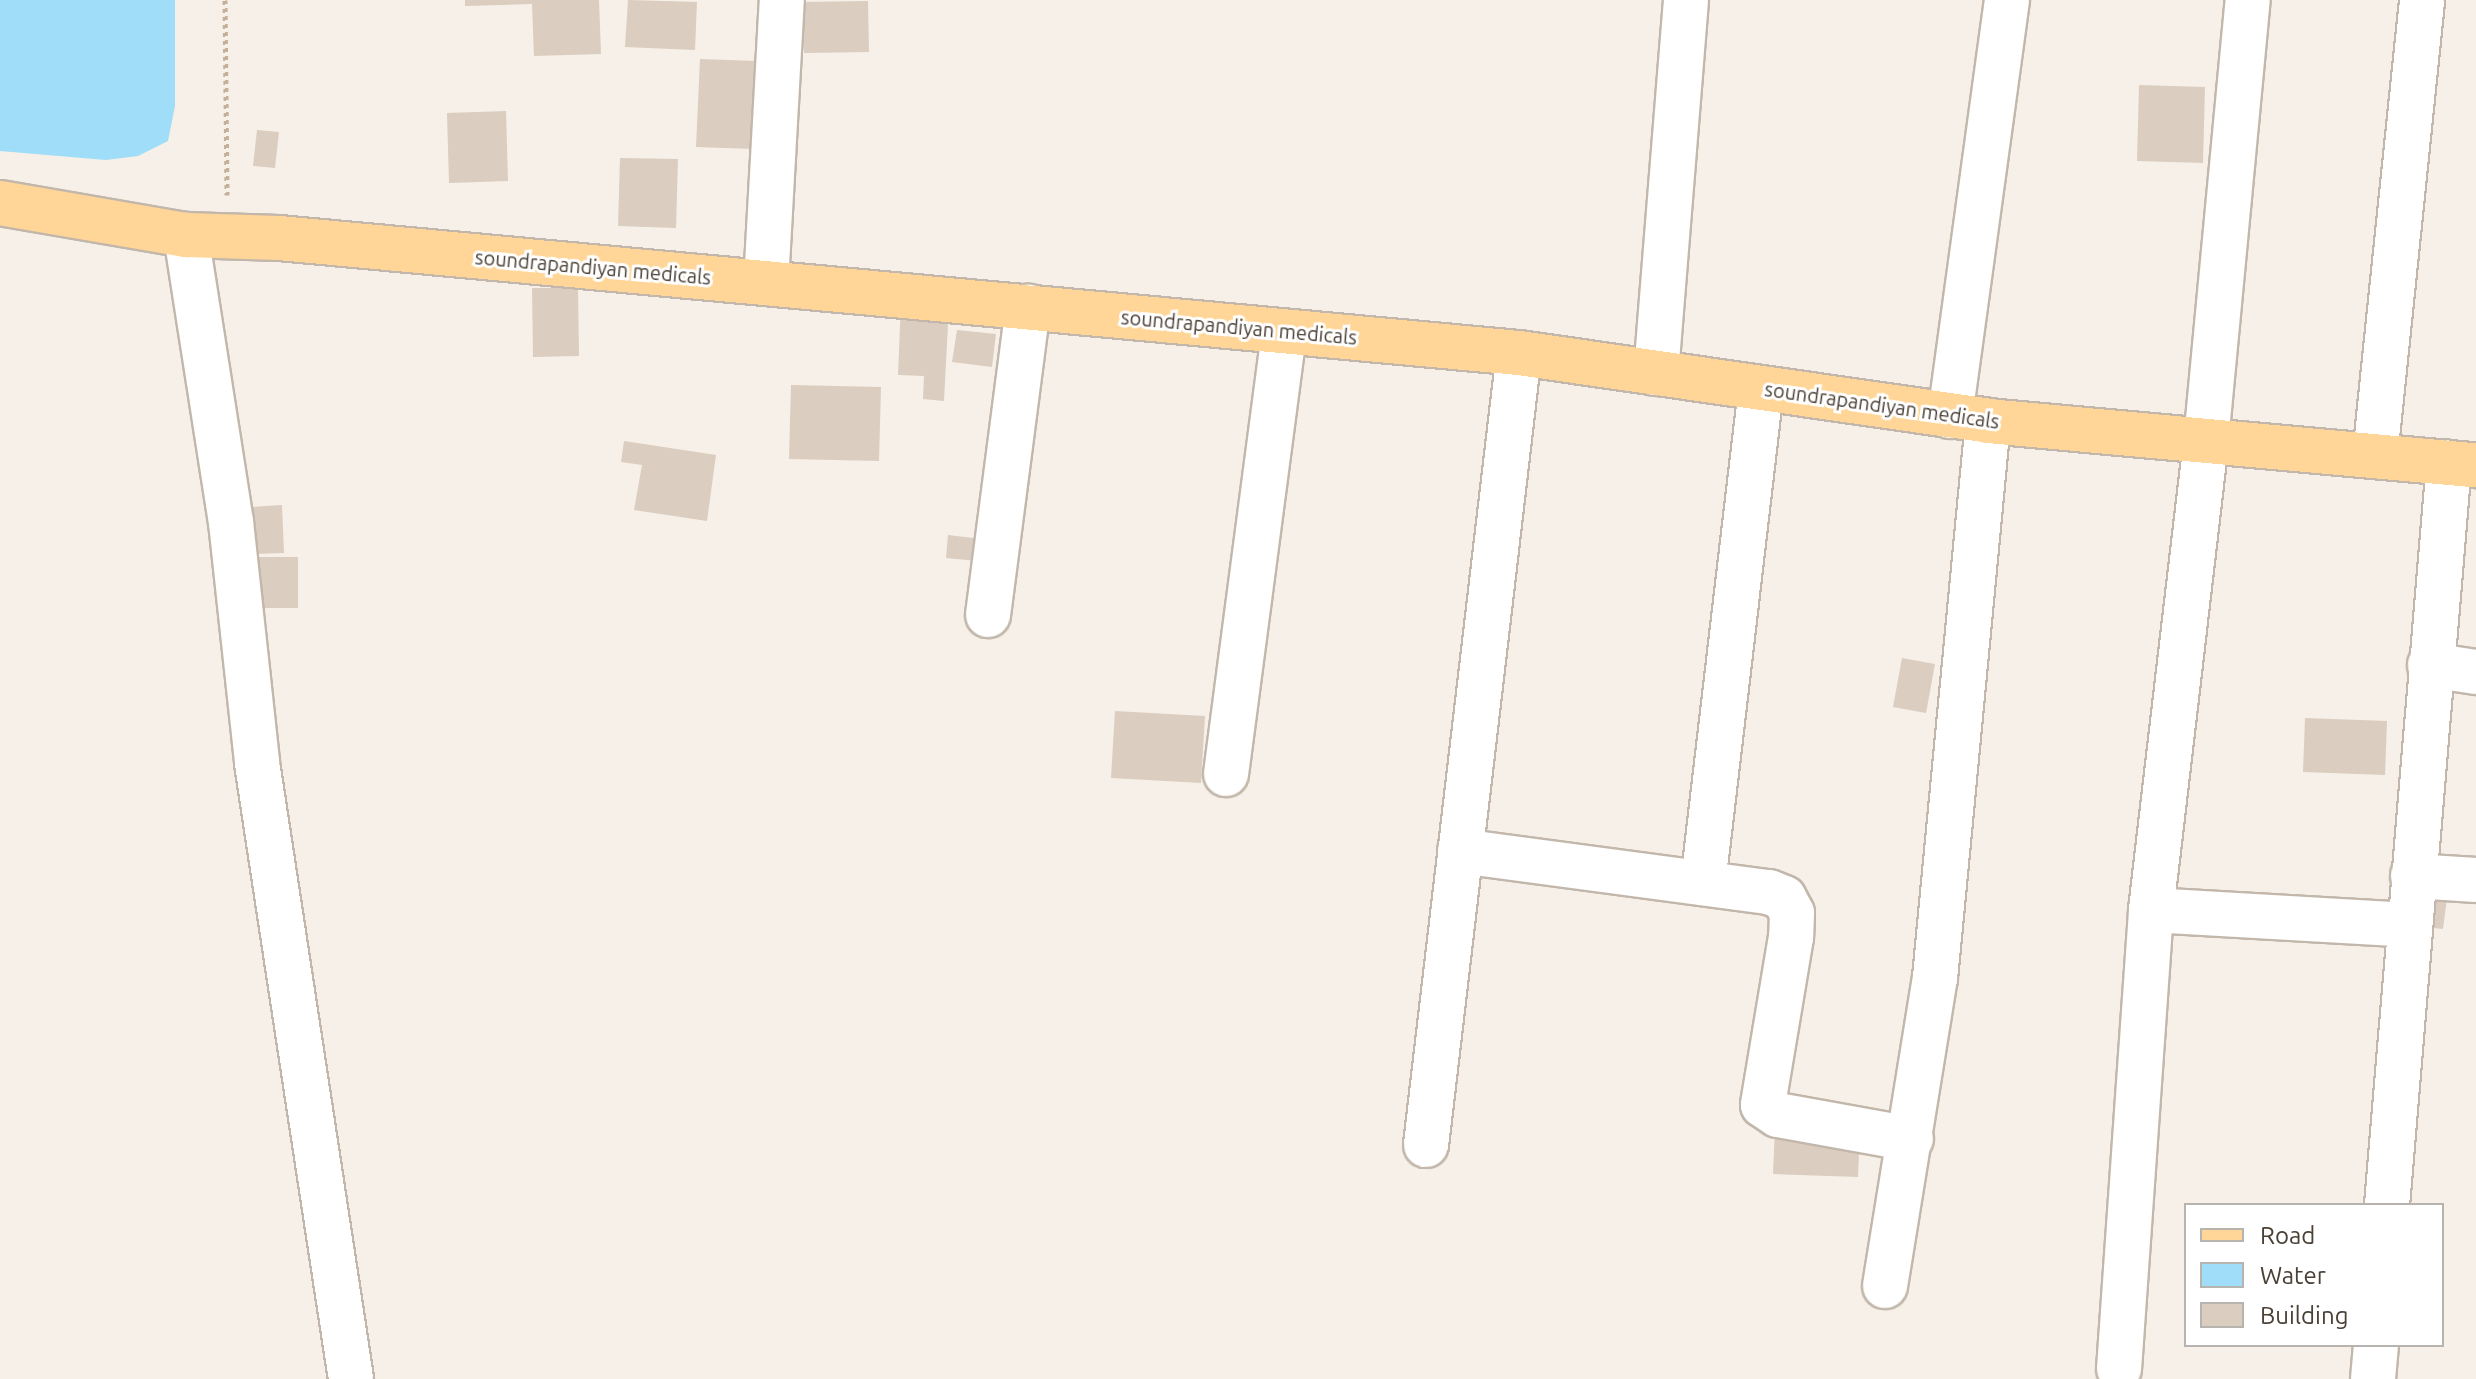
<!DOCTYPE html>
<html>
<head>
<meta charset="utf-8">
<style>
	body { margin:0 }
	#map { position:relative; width:2476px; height:1379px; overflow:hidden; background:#f6f0e8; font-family:Ubuntu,sans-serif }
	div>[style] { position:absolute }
	.water>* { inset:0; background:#9fddf8 }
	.building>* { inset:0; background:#dbcdbf }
	.path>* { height:5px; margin-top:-2.5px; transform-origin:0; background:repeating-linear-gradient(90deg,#c5b199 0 4px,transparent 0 8px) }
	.roads { filter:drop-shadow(2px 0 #c2b7aa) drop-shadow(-2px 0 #c2b7aa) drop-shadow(0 2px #c2b7aa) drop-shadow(0 -2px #c2b7aa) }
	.minor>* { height:44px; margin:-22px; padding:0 22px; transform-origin:22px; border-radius:22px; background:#fff }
	.major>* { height:44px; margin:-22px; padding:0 22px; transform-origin:22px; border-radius:22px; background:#ffd698 }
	span { translate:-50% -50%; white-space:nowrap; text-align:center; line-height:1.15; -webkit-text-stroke:6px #fff; paint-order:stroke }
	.street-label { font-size:20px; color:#4a4036 }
	.legend { position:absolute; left:2184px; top:1203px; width:260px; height:144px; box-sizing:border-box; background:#fff; border:2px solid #b7b3af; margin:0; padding:10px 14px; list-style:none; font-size:24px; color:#4a4036 }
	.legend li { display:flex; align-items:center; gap:16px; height:40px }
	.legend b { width:40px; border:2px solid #b7b3af }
</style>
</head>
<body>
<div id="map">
	<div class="water">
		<i style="clip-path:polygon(0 0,175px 0,175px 106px,168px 141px,138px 156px,106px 160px,0 151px)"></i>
	</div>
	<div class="building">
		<i style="clip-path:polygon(465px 0,599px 0,601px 54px,534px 56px,532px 4px,465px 6px)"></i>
		<i style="clip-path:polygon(628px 0,697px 2px,695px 50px,625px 47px)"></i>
		<i style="clip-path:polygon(868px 1px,869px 52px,804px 53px,804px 2px)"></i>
		<i style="clip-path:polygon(700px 59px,757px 61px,754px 149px,696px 147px)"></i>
		<i style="clip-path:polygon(2139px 85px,2205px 87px,2203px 163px,2137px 161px)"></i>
		<i style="clip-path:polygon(506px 111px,508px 181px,449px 183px,447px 113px)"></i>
		<i style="clip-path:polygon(257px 130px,279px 132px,275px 168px,253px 166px)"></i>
		<i style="clip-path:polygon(620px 158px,678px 159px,676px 228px,618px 226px)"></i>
		<i style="clip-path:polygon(532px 288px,578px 288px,579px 356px,533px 357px)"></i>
		<i style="clip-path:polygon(901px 302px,949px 305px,944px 401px,923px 399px,924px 376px,898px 375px)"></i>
		<i style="clip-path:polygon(957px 330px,996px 334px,992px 367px,952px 362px)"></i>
		<i style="clip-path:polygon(791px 385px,881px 387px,879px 461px,789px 459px)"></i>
		<i style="clip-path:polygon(624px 441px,716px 455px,707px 521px,634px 510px,642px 465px,621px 462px)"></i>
		<i style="clip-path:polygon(282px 505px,284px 553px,253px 554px,251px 507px)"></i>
		<i style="clip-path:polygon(948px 535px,981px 539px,978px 561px,946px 558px)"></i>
		<i style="clip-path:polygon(258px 557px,298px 557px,298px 608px,258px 608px)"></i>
		<i style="clip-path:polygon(1902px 658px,1935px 664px,1926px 713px,1893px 707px)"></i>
		<i style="clip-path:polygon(1115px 711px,1205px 716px,1201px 783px,1111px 778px)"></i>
		<i style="clip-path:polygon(2305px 718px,2387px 721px,2385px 775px,2303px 772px)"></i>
		<i style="clip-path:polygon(2414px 887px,2448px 890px,2443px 929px,2410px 926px)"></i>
		<i style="clip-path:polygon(1775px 1127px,1860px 1130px,1858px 1177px,1773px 1174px)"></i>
	</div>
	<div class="path">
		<i style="left:225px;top:0;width:195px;rotate:89.4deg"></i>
	</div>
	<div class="roads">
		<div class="minor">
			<i style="left:186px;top:235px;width:291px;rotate:81.1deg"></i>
			<i style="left:231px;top:522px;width:242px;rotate:83.8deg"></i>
			<i style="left:257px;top:763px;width:623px;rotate:81.32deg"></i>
			<i style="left:766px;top:283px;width:283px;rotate:-86.8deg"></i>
			<i style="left:1656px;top:373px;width:374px;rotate:-85.4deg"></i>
			<i style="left:1950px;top:416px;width:420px;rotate:-82.2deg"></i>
			<i style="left:2375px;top:456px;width:458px;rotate:-84.1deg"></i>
			<i style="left:988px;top:615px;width:311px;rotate:-82.6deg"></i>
			<i style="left:2430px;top:665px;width:47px;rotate:8.7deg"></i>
			<i style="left:1226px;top:774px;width:446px;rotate:-82.5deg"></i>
			<i style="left:1460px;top:851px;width:312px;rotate:7.6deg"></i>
			<i style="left:1769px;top:892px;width:16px;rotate:22deg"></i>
			<i style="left:1784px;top:898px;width:17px;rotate:62deg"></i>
			<i style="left:1792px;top:913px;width:24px;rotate:92deg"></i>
			<i style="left:1791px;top:937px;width:170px;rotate:99.5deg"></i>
			<i style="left:1763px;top:1105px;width:18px;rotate:34deg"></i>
			<i style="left:1778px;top:1115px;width:135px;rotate:10.2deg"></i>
			<i style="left:2413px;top:876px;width:63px;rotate:3.6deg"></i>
			<i style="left:1703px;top:883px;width:498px;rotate:-83.3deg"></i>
			<i style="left:2151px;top:910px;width:258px;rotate:3.3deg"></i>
			<i style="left:1426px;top:1145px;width:797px;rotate:-83.3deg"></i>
			<i style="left:2387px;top:1205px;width:745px;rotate:-85.22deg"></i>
			<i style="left:1885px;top:1286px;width:312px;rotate:-80.8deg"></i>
			<i style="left:1935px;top:978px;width:560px;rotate:-84.56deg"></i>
			<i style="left:2119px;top:1369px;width:460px;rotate:-86deg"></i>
			<i style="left:2151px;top:910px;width:472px;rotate:-83.3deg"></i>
			<i style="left:2206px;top:441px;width:443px;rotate:-84.6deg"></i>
			<i style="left:2373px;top:1379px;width:34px;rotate:-85deg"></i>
		</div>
		<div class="major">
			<i style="left:0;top:203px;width:189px;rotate:9.8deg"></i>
			<i style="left:186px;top:235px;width:93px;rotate:1.8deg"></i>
			<i style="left:279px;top:238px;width:1245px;rotate:5.3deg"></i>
			<i style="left:1519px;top:353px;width:474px;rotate:8.2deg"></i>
			<i style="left:1988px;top:421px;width:490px;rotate:5.2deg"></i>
		</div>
	</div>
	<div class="street-label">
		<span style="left:593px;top:267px;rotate:5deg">soundrapandiyan medicals</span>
		<span style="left:1239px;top:327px;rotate:5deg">soundrapandiyan medicals</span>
		<span style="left:1882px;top:405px;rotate:8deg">soundrapandiyan medicals</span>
	</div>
	<ul class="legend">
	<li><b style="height:10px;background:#ffd698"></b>Road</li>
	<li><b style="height:22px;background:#9fddf8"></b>Water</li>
	<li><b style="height:22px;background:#dbcdbf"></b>Building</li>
	</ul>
</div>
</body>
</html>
